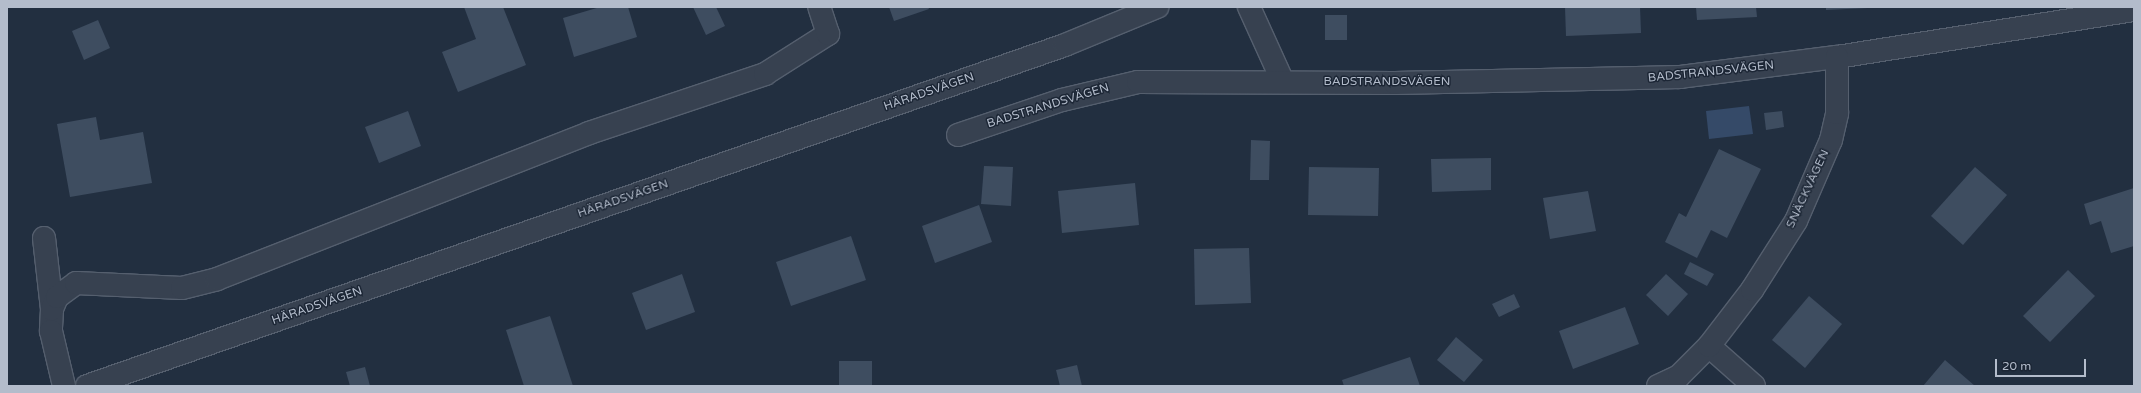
<!DOCTYPE html>
<html>
<head>
<meta charset="utf-8">
<style>
	body { margin:0 }
	#map { position:relative; width:2141px; height:393px; overflow:hidden; background:#222f40; font-family:"Varela Round",sans-serif }
	div>[style] { position:absolute }
	.water>* { inset:0; background:#354a68 }
	.building>* { inset:0; background:#3e4d60 }
	.roads { filter:drop-shadow(1px 0 #555f6e) drop-shadow(-1px 0 #555f6e) drop-shadow(0 1px #555f6e) drop-shadow(0 -1px #555f6e) }
	.minor>* { height:22px; margin:-11px; padding:0 11px; transform-origin:11px; border-radius:11px; background:#374150 }
	span { translate:-50% -50%; white-space:nowrap; text-align:center; line-height:1.15; -webkit-text-stroke:3px #1c2635; paint-order:stroke }
	.street-label { font-size:12px; color:#b3bccb }
	.frame { position:absolute; inset:0; border:8px solid #b3bccb; pointer-events:none }
	.scale { position:absolute; left:1995px; top:359px; width:91px; height:18px; box-sizing:border-box; border:2px solid #b3bccb; border-top:0; padding-left:5px; font-size:12px; line-height:14px; white-space:nowrap; color:#b3bccb; -webkit-text-stroke:3px #1c2635; paint-order:stroke }
</style>
</head>
<body>
<div id="map">
	<div class="water">
		<i style="clip-path:polygon(1749px 106px,1753px 134px,1709px 139px,1706px 111px)"></i>
	</div>
	<div class="building">
		<i style="clip-path:polygon(464px 7px,503px 7px,526px 65px,458px 92px,442px 52px,476px 39px)"></i>
		<i style="clip-path:polygon(600px 7px,628px 7px,637px 37px,574px 57px,563px 18px)"></i>
		<i style="clip-path:polygon(693px 7px,716px 7px,725px 26px,706px 35px)"></i>
		<i style="clip-path:polygon(889px 7px,928px 7px,929px 9px,894px 21px)"></i>
		<i style="clip-path:polygon(1565px 7px,1640px 7px,1641px 33px,1566px 36px)"></i>
		<i style="clip-path:polygon(1696px 7px,1756px 7px,1757px 17px,1697px 20px)"></i>
		<i style="clip-path:polygon(1826px 7px,1868px 7px,1868px 8px,1826px 10px)"></i>
		<i style="clip-path:polygon(1325px 15px,1347px 15px,1347px 40px,1325px 40px)"></i>
		<i style="clip-path:polygon(98px 20px,110px 48px,84px 60px,72px 31px)"></i>
		<i style="clip-path:polygon(408px 111px,421px 146px,379px 163px,365px 127px)"></i>
		<i style="clip-path:polygon(1782px 111px,1784px 127px,1766px 130px,1764px 113px)"></i>
		<i style="clip-path:polygon(96px 117px,100px 140px,143px 132px,152px 183px,70px 197px,57px 124px)"></i>
		<i style="clip-path:polygon(1251px 140px,1270px 141px,1269px 180px,1250px 180px)"></i>
		<i style="clip-path:polygon(1719px 149px,1761px 169px,1727px 238px,1711px 230px,1697px 258px,1665px 242px,1679px 213px,1686px 217px)"></i>
		<i style="clip-path:polygon(1491px 158px,1491px 190px,1432px 192px,1431px 159px)"></i>
		<i style="clip-path:polygon(984px 166px,1013px 167px,1011px 206px,981px 204px)"></i>
		<i style="clip-path:polygon(1309px 167px,1379px 168px,1378px 216px,1308px 215px)"></i>
		<i style="clip-path:polygon(1975px 167px,2007px 195px,1963px 245px,1931px 216px)"></i>
		<i style="clip-path:polygon(1135px 183px,1139px 225px,1062px 233px,1058px 191px)"></i>
		<i style="clip-path:polygon(2134px 188px,2134px 246px,2111px 253px,2101px 221px,2090px 225px,2084px 204px)"></i>
		<i style="clip-path:polygon(1588px 191px,1596px 231px,1550px 239px,1543px 198px)"></i>
		<i style="clip-path:polygon(979px 205px,992px 242px,935px 263px,922px 226px)"></i>
		<i style="clip-path:polygon(851px 236px,866px 280px,791px 306px,776px 262px)"></i>
		<i style="clip-path:polygon(1249px 248px,1251px 303px,1195px 305px,1194px 249px)"></i>
		<i style="clip-path:polygon(1690px 262px,1714px 274px,1707px 286px,1684px 274px)"></i>
		<i style="clip-path:polygon(2068px 270px,2095px 296px,2050px 342px,2023px 316px)"></i>
		<i style="clip-path:polygon(682px 274px,695px 312px,646px 330px,632px 293px)"></i>
		<i style="clip-path:polygon(1666px 274px,1688px 294px,1668px 316px,1646px 295px)"></i>
		<i style="clip-path:polygon(1514px 294px,1520px 307px,1499px 317px,1492px 304px)"></i>
		<i style="clip-path:polygon(1809px 296px,1842px 324px,1805px 368px,1772px 340px)"></i>
		<i style="clip-path:polygon(1625px 307px,1639px 344px,1573px 369px,1559px 331px)"></i>
		<i style="clip-path:polygon(550px 316px,573px 386px,524px 386px,506px 330px)"></i>
		<i style="clip-path:polygon(1456px 337px,1483px 360px,1464px 382px,1437px 360px)"></i>
		<i style="clip-path:polygon(1410px 357px,1420px 386px,1344px 386px,1342px 380px)"></i>
		<i style="clip-path:polygon(1945px 360px,1975px 386px,1923px 386px)"></i>
		<i style="clip-path:polygon(839px 361px,872px 361px,872px 386px,839px 386px)"></i>
		<i style="clip-path:polygon(1077px 365px,1082px 386px,1060px 386px,1056px 370px)"></i>
		<i style="clip-path:polygon(365px 367px,370px 386px,350px 386px,346px 372px)"></i>
	</div>
	<div class="roads">
		<div class="minor">
			<i style="left:1249px;top:7px;width:82px;rotate:65.6deg"></i>
			<i style="left:958px;top:135px;width:110px;rotate:-18.6deg"></i>
			<i style="left:1062px;top:100px;width:78px;rotate:-13.3deg"></i>
			<i style="left:1138px;top:82px;width:257px;rotate:0.2deg"></i>
			<i style="left:1395px;top:83px;width:285px;rotate:-1.2deg"></i>
			<i style="left:1680px;top:77px;width:158px;rotate:-7.3deg"></i>
			<i style="left:1837px;top:57px;width:301px;rotate:-9deg"></i>
			<i style="left:44px;top:238px;width:71px;rotate:83.6deg"></i>
			<i style="left:52px;top:309px;width:22px;rotate:93deg"></i>
			<i style="left:51px;top:331px;width:57px;rotate:76.7deg"></i>
			<i style="left:52px;top:309px;width:13px;rotate:-67deg"></i>
			<i style="left:57px;top:297px;width:24px;rotate:-36deg"></i>
			<i style="left:76px;top:283px;width:106px;rotate:2.7deg"></i>
			<i style="left:182px;top:288px;width:36px;rotate:-14deg"></i>
			<i style="left:217px;top:279px;width:400px;rotate:-21.4deg"></i>
			<i style="left:589px;top:133px;width:186px;rotate:-18.5deg"></i>
			<i style="left:765px;top:74px;width:75px;rotate:-32.4deg"></i>
			<i style="left:828px;top:34px;width:28px;rotate:-108deg"></i>
			<i style="left:1709px;top:346px;width:60px;rotate:41.6deg"></i>
			<i style="left:87px;top:386px;width:1036px;rotate:-19.22deg"></i>
			<i style="left:1065px;top:45px;width:100px;rotate:-22.4deg"></i>
			<i style="left:1658px;top:386px;width:23px;rotate:-25deg"></i>
			<i style="left:1679px;top:376px;width:42px;rotate:-45deg"></i>
			<i style="left:1709px;top:346px;width:71px;rotate:-52.5deg"></i>
			<i style="left:1752px;top:290px;width:82px;rotate:-57.5deg"></i>
			<i style="left:1796px;top:221px;width:88px;rotate:-66.6deg"></i>
			<i style="left:1831px;top:140px;width:28px;rotate:-77deg"></i>
			<i style="left:1837px;top:113px;width:56px;rotate:-90deg"></i>
		</div>
	</div>
	<div class="street-label">
		<span style="left:1711px;top:72px;rotate:-6deg">BADSTRANDSVÄGEN</span>
		<span style="left:1387px;top:82px">BADSTRANDSVÄGEN</span>
		<span style="left:929px;top:92px;rotate:-19deg">HÄRADSVÄGEN</span>
		<span style="left:1048px;top:106px;rotate:-17deg">BADSTRANDSVÄGEN</span>
		<span style="left:1808px;top:189px;rotate:-65deg">SNÄCKVÄGEN</span>
		<span style="left:623px;top:199px;rotate:-19deg">HÄRADSVÄGEN</span>
		<span style="left:317px;top:306px;rotate:-19deg">HÄRADSVÄGEN</span>
	</div>
	<div class="frame"></div>
	<div class="scale">20 m</div>
</div>
</body>
</html>
